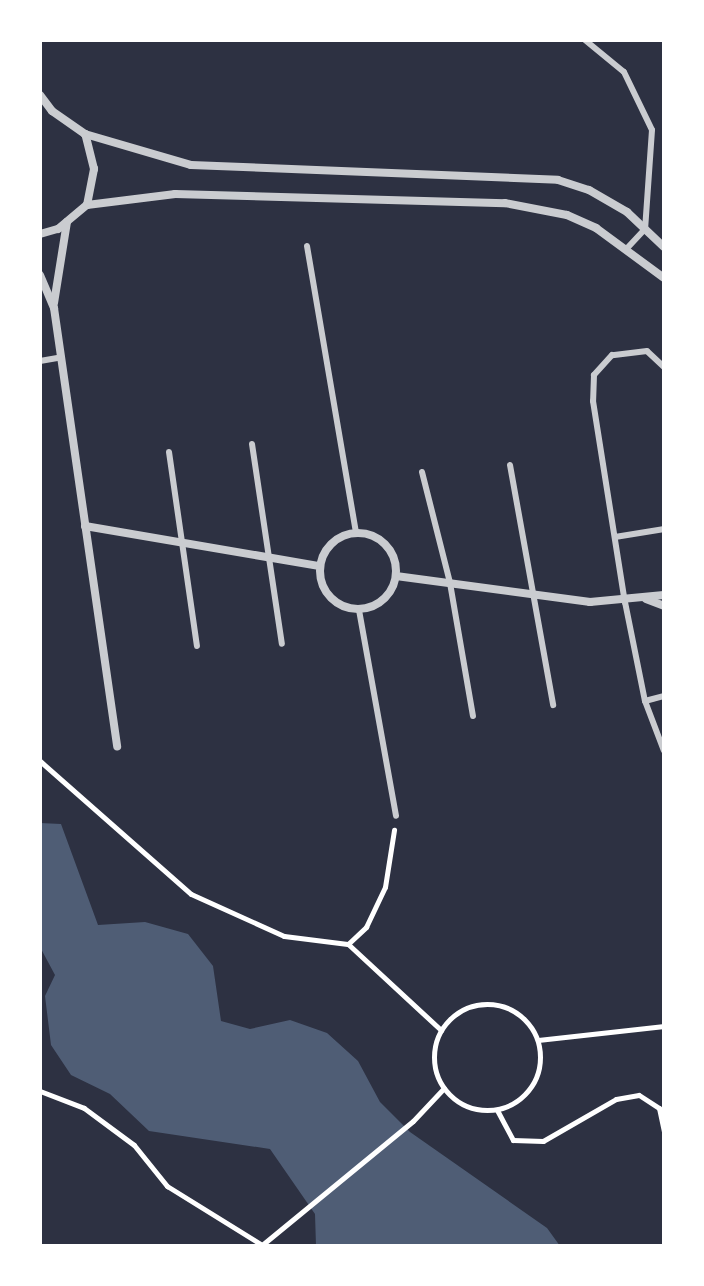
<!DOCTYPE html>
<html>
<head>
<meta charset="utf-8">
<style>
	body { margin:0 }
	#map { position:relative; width:704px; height:1286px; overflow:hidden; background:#2d3142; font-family:Poppins,sans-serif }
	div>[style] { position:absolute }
	.water>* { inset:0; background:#4f5d75 }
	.path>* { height:5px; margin:-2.5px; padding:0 2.5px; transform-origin:2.5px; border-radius:2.5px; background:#fff }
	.path>.ring { margin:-2.5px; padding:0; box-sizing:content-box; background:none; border:5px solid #fff; border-radius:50% }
	.service>* { height:6px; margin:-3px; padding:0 3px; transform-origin:3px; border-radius:3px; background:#caccd0 }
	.minor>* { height:8px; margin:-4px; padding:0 4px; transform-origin:4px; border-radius:4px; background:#caccd0 }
	.minor>.ring { margin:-4px; padding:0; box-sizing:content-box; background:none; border:8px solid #caccd0; border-radius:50% }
	span { translate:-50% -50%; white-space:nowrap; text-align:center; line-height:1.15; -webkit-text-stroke:6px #fff; paint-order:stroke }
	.frame { position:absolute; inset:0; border:42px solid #fff; pointer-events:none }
</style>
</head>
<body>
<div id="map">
	<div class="water">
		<i style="clip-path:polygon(40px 823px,61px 824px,98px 925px,145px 922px,188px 934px,213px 966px,221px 1021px,250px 1029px,290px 1020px,327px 1033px,358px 1061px,380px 1102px,410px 1132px,547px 1228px,560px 1246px,316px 1246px,315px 1214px,270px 1149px,149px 1131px,110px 1094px,71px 1075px,51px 1045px,45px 996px,55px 975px,40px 947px)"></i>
	</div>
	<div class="path">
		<i style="left:40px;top:761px;width:201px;rotate:41.4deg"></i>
		<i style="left:191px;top:894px;width:102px;rotate:24.3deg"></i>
		<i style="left:284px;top:936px;width:64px;rotate:7.1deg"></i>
		<i style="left:348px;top:944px;width:127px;rotate:42.8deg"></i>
		<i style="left:348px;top:944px;width:25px;rotate:-43deg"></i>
		<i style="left:366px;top:927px;width:44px;rotate:-64.6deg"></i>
		<i style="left:385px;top:887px;width:58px;rotate:-81deg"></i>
		<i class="ring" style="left:434px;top:1004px;width:101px;height:101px"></i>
		<i style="left:538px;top:1040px;width:127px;rotate:-6.3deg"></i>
		<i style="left:40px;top:1091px;width:47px;rotate:21.1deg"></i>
		<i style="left:84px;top:1108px;width:62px;rotate:36.5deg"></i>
		<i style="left:134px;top:1145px;width:53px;rotate:51.2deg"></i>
		<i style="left:167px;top:1186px;width:112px;rotate:31.8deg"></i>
		<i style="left:262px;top:1245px;width:195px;rotate:-39.4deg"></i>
		<i style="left:413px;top:1121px;width:45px;rotate:-46.8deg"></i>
		<i style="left:497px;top:1110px;width:34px;rotate:62deg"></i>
		<i style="left:513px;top:1140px;width:30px;rotate:2deg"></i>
		<i style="left:543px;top:1141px;width:84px;rotate:-29.9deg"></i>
		<i style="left:616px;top:1099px;width:23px;rotate:-10deg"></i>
		<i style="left:639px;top:1095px;width:24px;rotate:33deg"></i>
		<i style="left:659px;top:1108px;width:25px;rotate:78deg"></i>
	</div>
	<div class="service">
		<i style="left:585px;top:40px;width:50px;rotate:39.4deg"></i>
		<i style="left:624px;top:72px;width:64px;rotate:64.2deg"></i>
		<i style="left:652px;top:130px;width:99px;rotate:94deg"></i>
		<i style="left:645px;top:229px;width:26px;rotate:133deg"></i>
		<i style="left:307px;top:246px;width:291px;rotate:80.3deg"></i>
		<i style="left:40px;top:361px;width:22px;rotate:-10deg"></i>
		<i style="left:664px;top:367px;width:23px;rotate:-137deg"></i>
		<i style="left:647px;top:351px;width:35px;rotate:173deg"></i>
		<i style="left:612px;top:355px;width:27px;rotate:132deg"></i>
		<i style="left:594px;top:375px;width:26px;rotate:92deg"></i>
		<i style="left:593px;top:401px;width:204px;rotate:81deg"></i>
		<i style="left:625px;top:602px;width:101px;rotate:78.6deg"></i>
		<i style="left:645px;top:701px;width:53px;rotate:69.2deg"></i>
		<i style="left:252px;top:444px;width:202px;rotate:81.5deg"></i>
		<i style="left:169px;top:452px;width:196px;rotate:81.8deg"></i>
		<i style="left:510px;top:465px;width:244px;rotate:79.8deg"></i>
		<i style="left:422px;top:472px;width:114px;rotate:75.8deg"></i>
		<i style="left:450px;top:583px;width:135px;rotate:80.2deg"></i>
		<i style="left:615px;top:537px;width:50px;rotate:-9.3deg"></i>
		<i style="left:359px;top:610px;width:209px;rotate:79.8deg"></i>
		<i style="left:645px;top:701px;width:20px;rotate:-15deg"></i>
	</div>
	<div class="minor">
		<i style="left:40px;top:95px;width:20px;rotate:53deg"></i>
		<i style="left:52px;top:111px;width:40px;rotate:34.9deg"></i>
		<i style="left:85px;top:134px;width:110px;rotate:16.3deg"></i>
		<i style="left:191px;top:165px;width:367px;rotate:2.3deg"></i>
		<i style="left:558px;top:180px;width:33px;rotate:18deg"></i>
		<i style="left:589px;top:190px;width:44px;rotate:30.1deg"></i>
		<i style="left:627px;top:212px;width:51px;rotate:43.4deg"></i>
		<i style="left:87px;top:205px;width:89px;rotate:-7.1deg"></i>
		<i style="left:175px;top:194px;width:330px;rotate:1.6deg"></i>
		<i style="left:505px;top:203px;width:63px;rotate:11deg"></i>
		<i style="left:567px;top:215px;width:32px;rotate:24deg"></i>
		<i style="left:596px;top:228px;width:84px;rotate:36.3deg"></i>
		<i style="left:40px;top:234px;width:19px;rotate:-16deg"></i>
		<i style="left:58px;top:229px;width:38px;rotate:-40deg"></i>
		<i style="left:87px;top:205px;width:37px;rotate:-79deg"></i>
		<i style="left:94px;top:169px;width:36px;rotate:-104deg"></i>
		<i style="left:40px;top:275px;width:36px;rotate:67deg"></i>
		<i style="left:54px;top:308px;width:443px;rotate:81.8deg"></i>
		<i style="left:54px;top:303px;width:82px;rotate:-80.9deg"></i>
		<i style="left:85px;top:526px;width:238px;rotate:9.7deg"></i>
		<i class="ring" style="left:320px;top:533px;width:68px;height:68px"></i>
		<i style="left:396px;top:576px;width:196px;rotate:7.6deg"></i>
		<i style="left:590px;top:602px;width:74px;rotate:-5.4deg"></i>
		<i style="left:646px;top:599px;width:19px;rotate:21deg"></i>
	</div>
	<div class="frame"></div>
</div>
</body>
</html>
